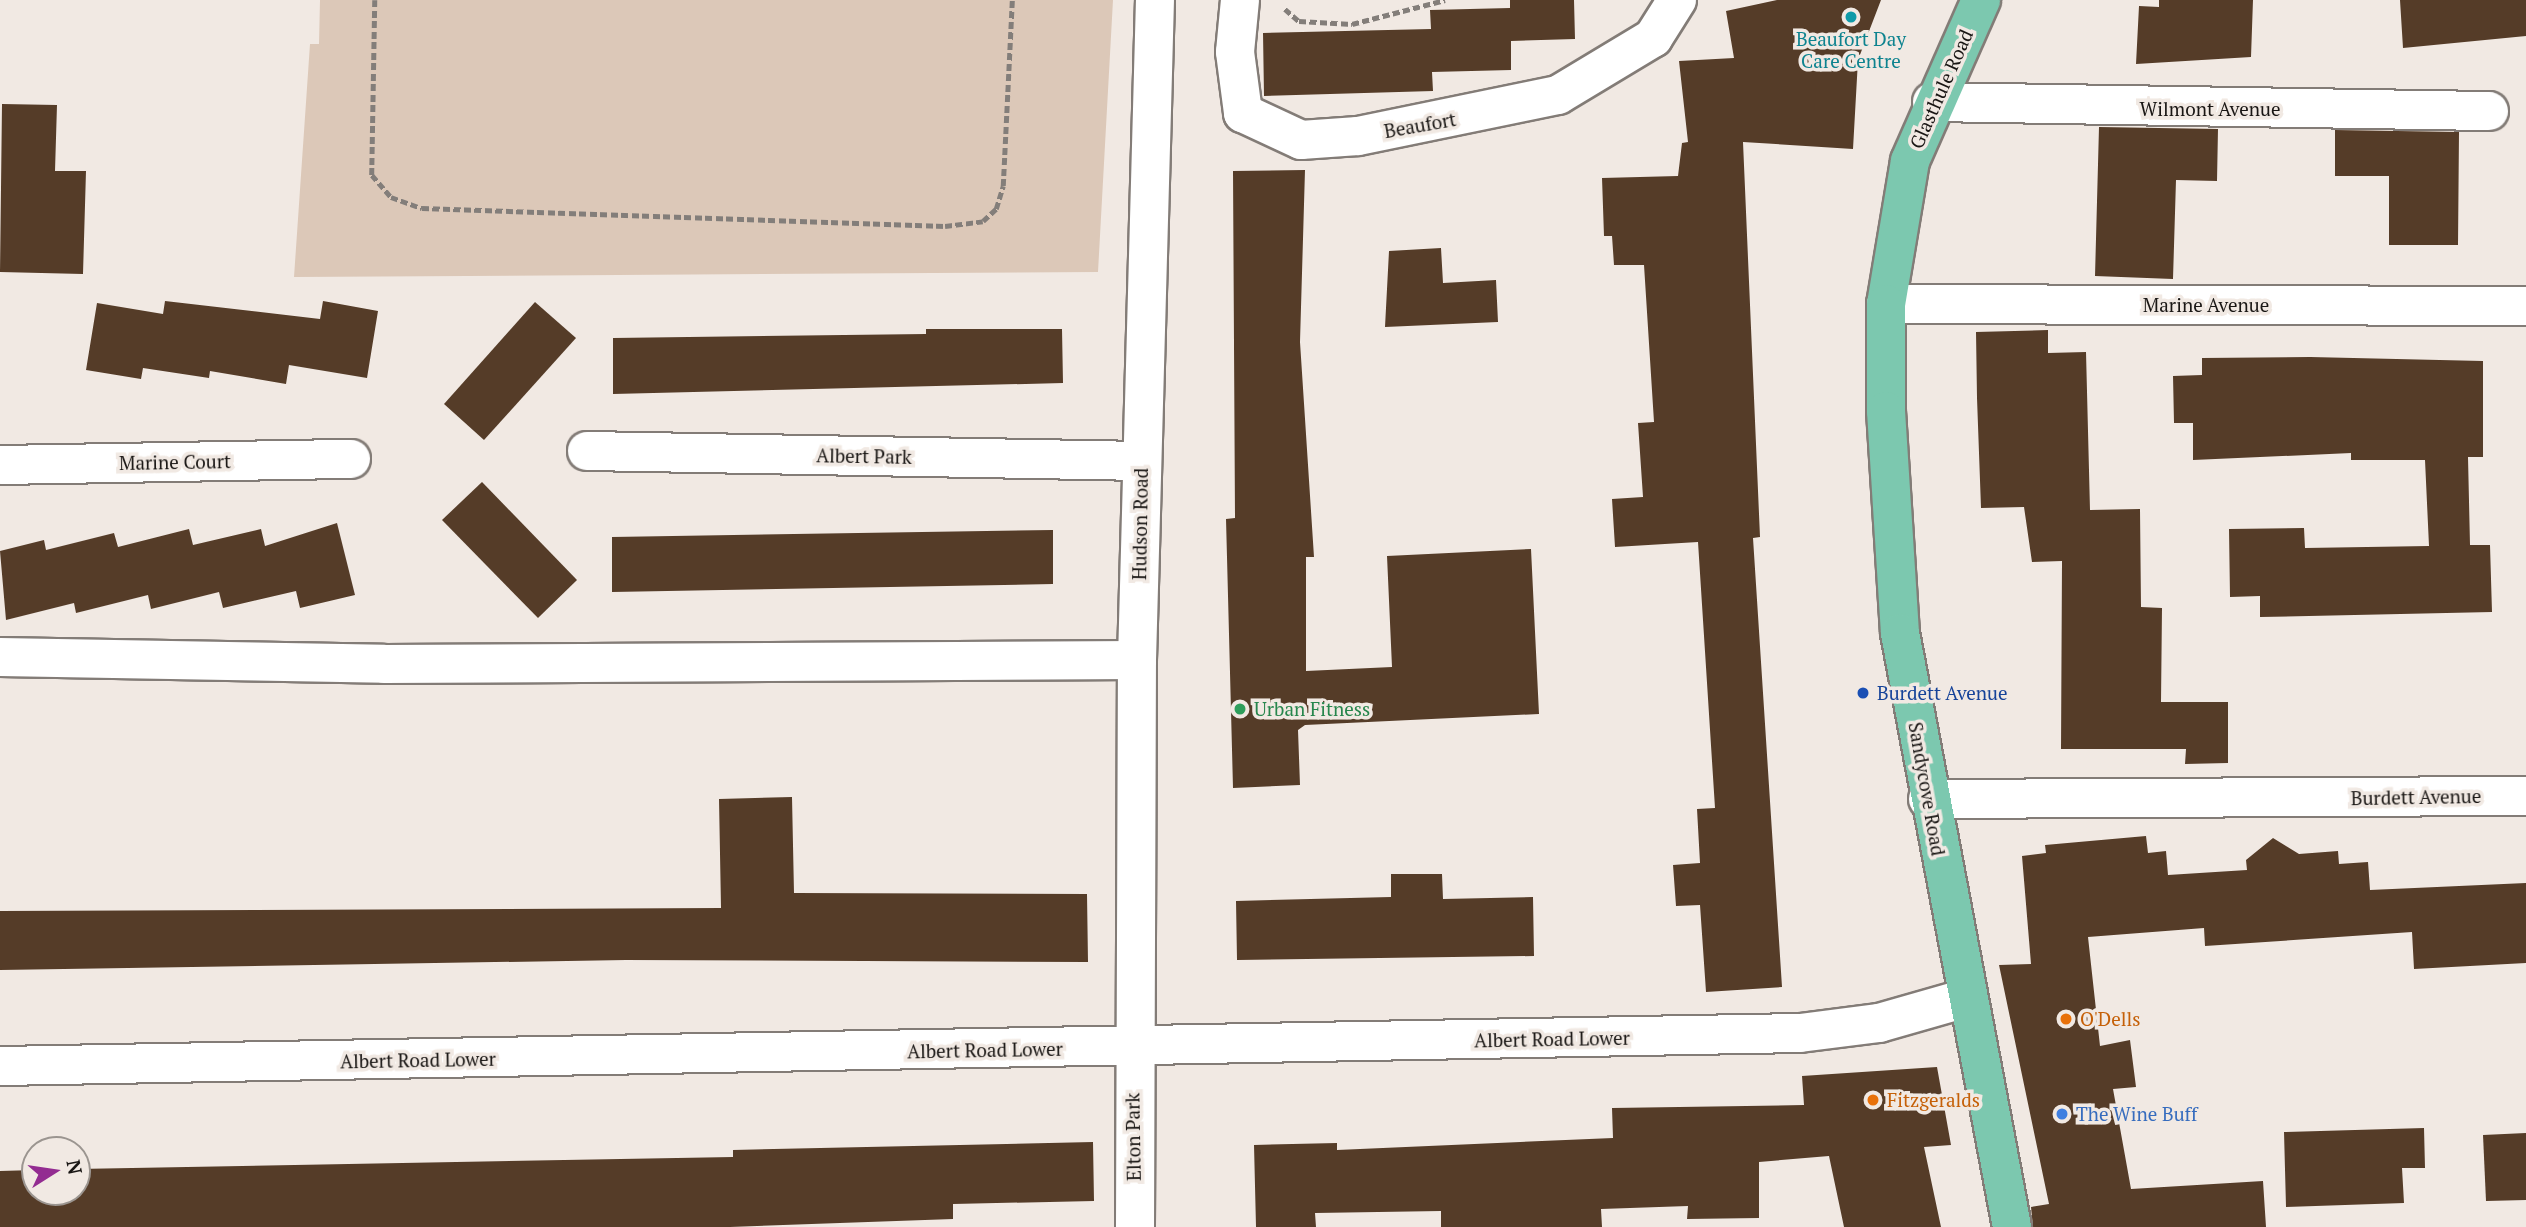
<!DOCTYPE html>
<html>
<head>
<meta charset="utf-8">
<style>
	body { margin:0 }
	#map { position:relative; width:2526px; height:1227px; overflow:hidden; background:#f1e9e3; font-family:"PT Serif",serif }
	div>[style] { position:absolute }
	.green>* { inset:0; background:#dcc8b8 }
	.building>* { inset:0; background:#553c28 }
	.path>* { height:4.5px; margin-top:-2.25px; transform-origin:0; background:repeating-linear-gradient(90deg,#837e7a 0 7px,transparent 0 10.5px) }
	.roads { filter:drop-shadow(2px 0 #837c77) drop-shadow(-2px 0 #837c77) drop-shadow(0 2px #837c77) drop-shadow(0 -2px #837c77) }
	.minor>* { height:38px; margin:-19px; padding:0 19px; transform-origin:19px; border-radius:19px; background:#fff }
	.major>* { height:38px; margin:-19px; padding:0 19px; transform-origin:19px; border-radius:19px; background:#7cc8af }
	.dots>* { width:19px; height:19px; translate:-50% -50%; box-sizing:border-box; border:4px solid #f1e9e3; border-radius:50% }
	span { translate:-50% -50%; white-space:nowrap; text-align:center; line-height:1.15; -webkit-text-stroke:7px #f1e9e3; paint-order:stroke }
	.culture-label { font-size:19px; color:#0d838f }
	.street-label { font-size:19px; color:#191614 }
	.transit-label { font-size:19px; color:#164399 }
	.left { translate:0 -50%; text-align:left }
	.leisure-label { font-size:19px; color:#27864d }
	.food-label { font-size:19px; color:#c56008 }
	.shop-label { font-size:19px; color:#366cbe }
	.north { position:absolute; left:21px; top:1136px; width:70px; height:70px; box-sizing:border-box; background:#f1e9e3; border:2px solid #9b9590; border-radius:50%; rotate:78deg; font-size:19px; font-weight:700; line-height:28px; text-align:center; color:#191614 }
	.north::after { content:''; display:block; margin:auto; width:24px; height:32px; background:#932c91; clip-path:polygon(50% 0,100% 100%,50% 72%,0 100%) }
</style>
</head>
<body>
<div id="map">
	<div class="green">
		<i style="clip-path:polygon(320px 0,1113px 0,1098px 272px,294px 277px,310px 44px,319px 44px)"></i>
	</div>
	<div class="building">
		<i style="clip-path:polygon(1510px 0,1574px 0,1575px 39px,1511px 41px,1511px 70px,1432px 72px,1433px 91px,1264px 96px,1263px 33px,1431px 29px,1430px 10px,1510px 8px)"></i>
		<i style="clip-path:polygon(1777px 0,1881px 0,1858px 60px,1853px 149px,1743px 142px,1760px 537px,1753px 538px,1782px 987px,1706px 992px,1700px 905px,1676px 906px,1673px 865px,1700px 863px,1697px 809px,1715px 808px,1698px 542px,1615px 547px,1612px 499px,1643px 497px,1638px 423px,1654px 422px,1644px 265px,1614px 265px,1612px 236px,1604px 236px,1602px 178px,1678px 176px,1682px 143px,1688px 142px,1679px 61px,1734px 58px,1726px 11px)"></i>
		<i style="clip-path:polygon(2159px 0,2253px 0,2251px 57px,2136px 64px,2139px 6px,2159px 7px)"></i>
		<i style="clip-path:polygon(2400px 0,2526px 0,2526px 36px,2403px 48px)"></i>
		<i style="clip-path:polygon(2px 104px,57px 105px,55px 171px,86px 171px,83px 274px,0 272px)"></i>
		<i style="clip-path:polygon(2099px 127px,2218px 129px,2217px 181px,2176px 180px,2173px 279px,2095px 276px)"></i>
		<i style="clip-path:polygon(2335px 130px,2459px 132px,2458px 245px,2389px 245px,2389px 176px,2335px 176px)"></i>
		<i style="clip-path:polygon(1305px 170px,1300px 342px,1314px 557px,1306px 557px,1306px 671px,1392px 667px,1387px 556px,1531px 549px,1539px 714px,1305px 725px,1298px 730px,1300px 785px,1233px 788px,1226px 519px,1235px 518px,1233px 171px)"></i>
		<i style="clip-path:polygon(1441px 248px,1443px 283px,1496px 280px,1498px 322px,1385px 327px,1389px 251px)"></i>
		<i style="clip-path:polygon(165px 301px,320px 319px,323px 301px,378px 311px,367px 378px,289px 365px,286px 384px,210px 371px,209px 378px,143px 368px,141px 379px,86px 370px,97px 303px,163px 314px)"></i>
		<i style="clip-path:polygon(535px 302px,576px 338px,484px 440px,444px 404px)"></i>
		<i style="clip-path:polygon(926px 329px,1062px 329px,1063px 383px,613px 394px,613px 338px,926px 334px)"></i>
		<i style="clip-path:polygon(2048px 330px,2048px 353px,2086px 352px,2090px 510px,2140px 509px,2141px 607px,2162px 608px,2161px 702px,2228px 702px,2228px 763px,2185px 764px,2186px 749px,2061px 749px,2062px 561px,2032px 562px,2024px 507px,1981px 508px,1977px 398px,1976px 332px)"></i>
		<i style="clip-path:polygon(2310px 357px,2483px 361px,2483px 457px,2468px 457px,2470px 545px,2490px 545px,2492px 612px,2260px 617px,2260px 596px,2230px 597px,2229px 529px,2304px 528px,2305px 548px,2429px 546px,2425px 460px,2351px 460px,2351px 453px,2193px 460px,2193px 423px,2174px 423px,2173px 376px,2202px 375px,2202px 358px)"></i>
		<i style="clip-path:polygon(482px 482px,577px 580px,538px 618px,442px 520px)"></i>
		<i style="clip-path:polygon(337px 523px,355px 595px,300px 608px,296px 591px,223px 608px,219px 592px,151px 609px,148px 595px,76px 613px,74px 603px,6px 620px,0 551px,44px 540px,46px 550px,114px 533px,118px 547px,189px 529px,193px 545px,261px 529px,265px 546px)"></i>
		<i style="clip-path:polygon(1053px 530px,1053px 584px,612px 592px,612px 537px)"></i>
		<i style="clip-path:polygon(792px 797px,794px 893px,1087px 894px,1088px 962px,626px 960px,0 970px,0 911px,721px 908px,719px 799px)"></i>
		<i style="clip-path:polygon(2146px 836px,2148px 853px,2166px 851px,2168px 875px,2247px 870px,2246px 860px,2273px 838px,2299px 854px,2338px 851px,2339px 864px,2368px 862px,2370px 890px,2526px 883px,2526px 963px,2414px 969px,2412px 932px,2205px 946px,2204px 928px,2088px 937px,2100px 1046px,2130px 1040px,2136px 1087px,2113px 1089px,2131px 1189px,2263px 1181px,2266px 1227px,2033px 1227px,2031px 1207px,2049px 1204px,1999px 965px,2031px 964px,2022px 856px,2046px 853px,2045px 845px)"></i>
		<i style="clip-path:polygon(1391px 874px,1442px 874px,1443px 899px,1533px 897px,1534px 956px,1237px 960px,1236px 901px,1391px 897px)"></i>
		<i style="clip-path:polygon(1937px 1067px,1951px 1145px,1924px 1147px,1941px 1227px,1844px 1227px,1829px 1156px,1759px 1162px,1759px 1218px,1687px 1219px,1688px 1206px,1601px 1209px,1602px 1227px,1441px 1227px,1441px 1211px,1315px 1213px,1316px 1227px,1256px 1227px,1254px 1145px,1337px 1143px,1337px 1150px,1613px 1138px,1612px 1108px,1804px 1105px,1802px 1076px)"></i>
		<i style="clip-path:polygon(2424px 1128px,2425px 1168px,2402px 1168px,2404px 1203px,2286px 1207px,2284px 1132px)"></i>
		<i style="clip-path:polygon(2526px 1133px,2526px 1200px,2486px 1201px,2483px 1135px)"></i>
		<i style="clip-path:polygon(1093px 1142px,1094px 1201px,953px 1204px,953px 1219px,730px 1227px,0 1227px,0 1171px,35px 1170px,35px 1192px,77px 1192px,77px 1169px,733px 1157px,733px 1150px)"></i>
	</div>
	<div class="path">
		<i style="left:375px;top:0;width:175px;rotate:91deg"></i>
		<i style="left:372px;top:175px;width:29px;rotate:49deg"></i>
		<i style="left:391px;top:197px;width:33px;rotate:20deg"></i>
		<i style="left:422px;top:208px;width:523px;rotate:1.97deg"></i>
		<i style="left:945px;top:226px;width:38px;rotate:-7deg"></i>
		<i style="left:983px;top:221px;width:18px;rotate:-43deg"></i>
		<i style="left:996px;top:209px;width:24px;rotate:-73deg"></i>
		<i style="left:1003px;top:186px;width:186px;rotate:-87.2deg"></i>
		<i style="left:1285px;top:9px;width:18px;rotate:41deg"></i>
		<i style="left:1299px;top:21px;width:53px;rotate:3.2deg"></i>
		<i style="left:1352px;top:24px;width:96px;rotate:-14.5deg"></i>
	</div>
	<div class="roads">
		<div class="minor">
			<i style="left:1240px;top:0;width:52px;rotate:95.5deg"></i>
			<i style="left:1235px;top:52px;width:62px;rotate:82.5deg"></i>
			<i style="left:1243px;top:113px;width:64px;rotate:25deg"></i>
			<i style="left:1301px;top:140px;width:57px;rotate:-4deg"></i>
			<i style="left:1358px;top:136px;width:204px;rotate:-11.6deg"></i>
			<i style="left:1558px;top:95px;width:111px;rotate:-31deg"></i>
			<i style="left:1653px;top:38px;width:45px;rotate:-57.7deg"></i>
			<i style="left:1932px;top:102px;width:557px;rotate:0.93deg"></i>
			<i style="left:1886px;top:304px;width:640px;rotate:0.18deg"></i>
			<i style="left:587px;top:451px;width:554px;rotate:1.03deg"></i>
			<i style="left:0;top:465px;width:351px;rotate:-1deg"></i>
			<i style="left:0;top:657px;width:384px;rotate:1deg"></i>
			<i style="left:384px;top:664px;width:753px;rotate:-0.3deg"></i>
			<i style="left:1928px;top:799px;width:598px;rotate:-0.29deg"></i>
			<i style="left:0;top:1066px;width:1800px;rotate:-1.05deg"></i>
			<i style="left:1800px;top:1033px;width:80px;rotate:-7.2deg"></i>
			<i style="left:1879px;top:1023px;width:91px;rotate:-16deg"></i>
			<i style="left:1135px;top:1227px;width:567px;rotate:-89.8deg"></i>
			<i style="left:1137px;top:660px;width:660px;rotate:-88.44deg"></i>
		</div>
		<div class="major">
			<i style="left:1981px;top:0;width:176px;rotate:113.8deg"></i>
			<i style="left:1910px;top:161px;width:145px;rotate:99.5deg"></i>
			<i style="left:1886px;top:304px;width:107px;rotate:90deg"></i>
			<i style="left:1886px;top:411px;width:222px;rotate:86.4deg"></i>
			<i style="left:1900px;top:633px;width:604px;rotate:79.32deg"></i>
		</div>
	</div>
	<div class="dots">
		<i style="left:1851px;top:17px;background:#0f9aa8"></i>
		<i style="left:1863px;top:693px;background:#1a4fb4"></i>
		<i style="left:1240px;top:709px;background:#2e9e5b"></i>
		<i style="left:2066px;top:1019px;background:#e8710a"></i>
		<i style="left:1873px;top:1100px;background:#e8710a"></i>
		<i style="left:2062px;top:1114px;background:#3f7fe0"></i>
	</div>
	<div class="culture-label">
		<span style="left:1851px;top:50px">Beaufort Day<br>Care Centre</span>
	</div>
	<div class="street-label">
		<span style="left:1941px;top:89px;rotate:-66deg">Glasthule Road</span>
		<span style="left:2210px;top:109px">Wilmont Avenue</span>
		<span style="left:1420px;top:125px;rotate:-10deg">Beaufort</span>
		<span style="left:2206px;top:305px">Marine Avenue</span>
		<span style="left:864px;top:456px;rotate:1deg">Albert Park</span>
		<span style="left:175px;top:462px;rotate:-1deg">Marine Court</span>
		<span style="left:1140px;top:524px;rotate:-89deg">Hudson Road</span>
		<span style="left:1927px;top:789px;rotate:80deg">Sandycove Road</span>
		<span style="left:2416px;top:797px;rotate:-1deg">Burdett Avenue</span>
		<span style="left:1552px;top:1039px;rotate:-1deg">Albert Road Lower</span>
		<span style="left:985px;top:1050px;rotate:-1deg">Albert Road Lower</span>
		<span style="left:418px;top:1060px;rotate:-1deg">Albert Road Lower</span>
		<span style="left:1133px;top:1137px;rotate:-91deg">Elton Park</span>
	</div>
	<div class="transit-label">
		<span class="left" style="left:1877px;top:693px">Burdett Avenue</span>
	</div>
	<div class="leisure-label">
		<span class="left" style="left:1254px;top:709px">Urban Fitness</span>
	</div>
	<div class="food-label">
		<span class="left" style="left:2080px;top:1019px">O'Dells</span>
		<span class="left" style="left:1887px;top:1100px">Fitzgeralds</span>
	</div>
	<div class="shop-label">
		<span class="left" style="left:2076px;top:1114px">The Wine Buff</span>
	</div>
	<div class="north">N</div>
</div>
</body>
</html>
